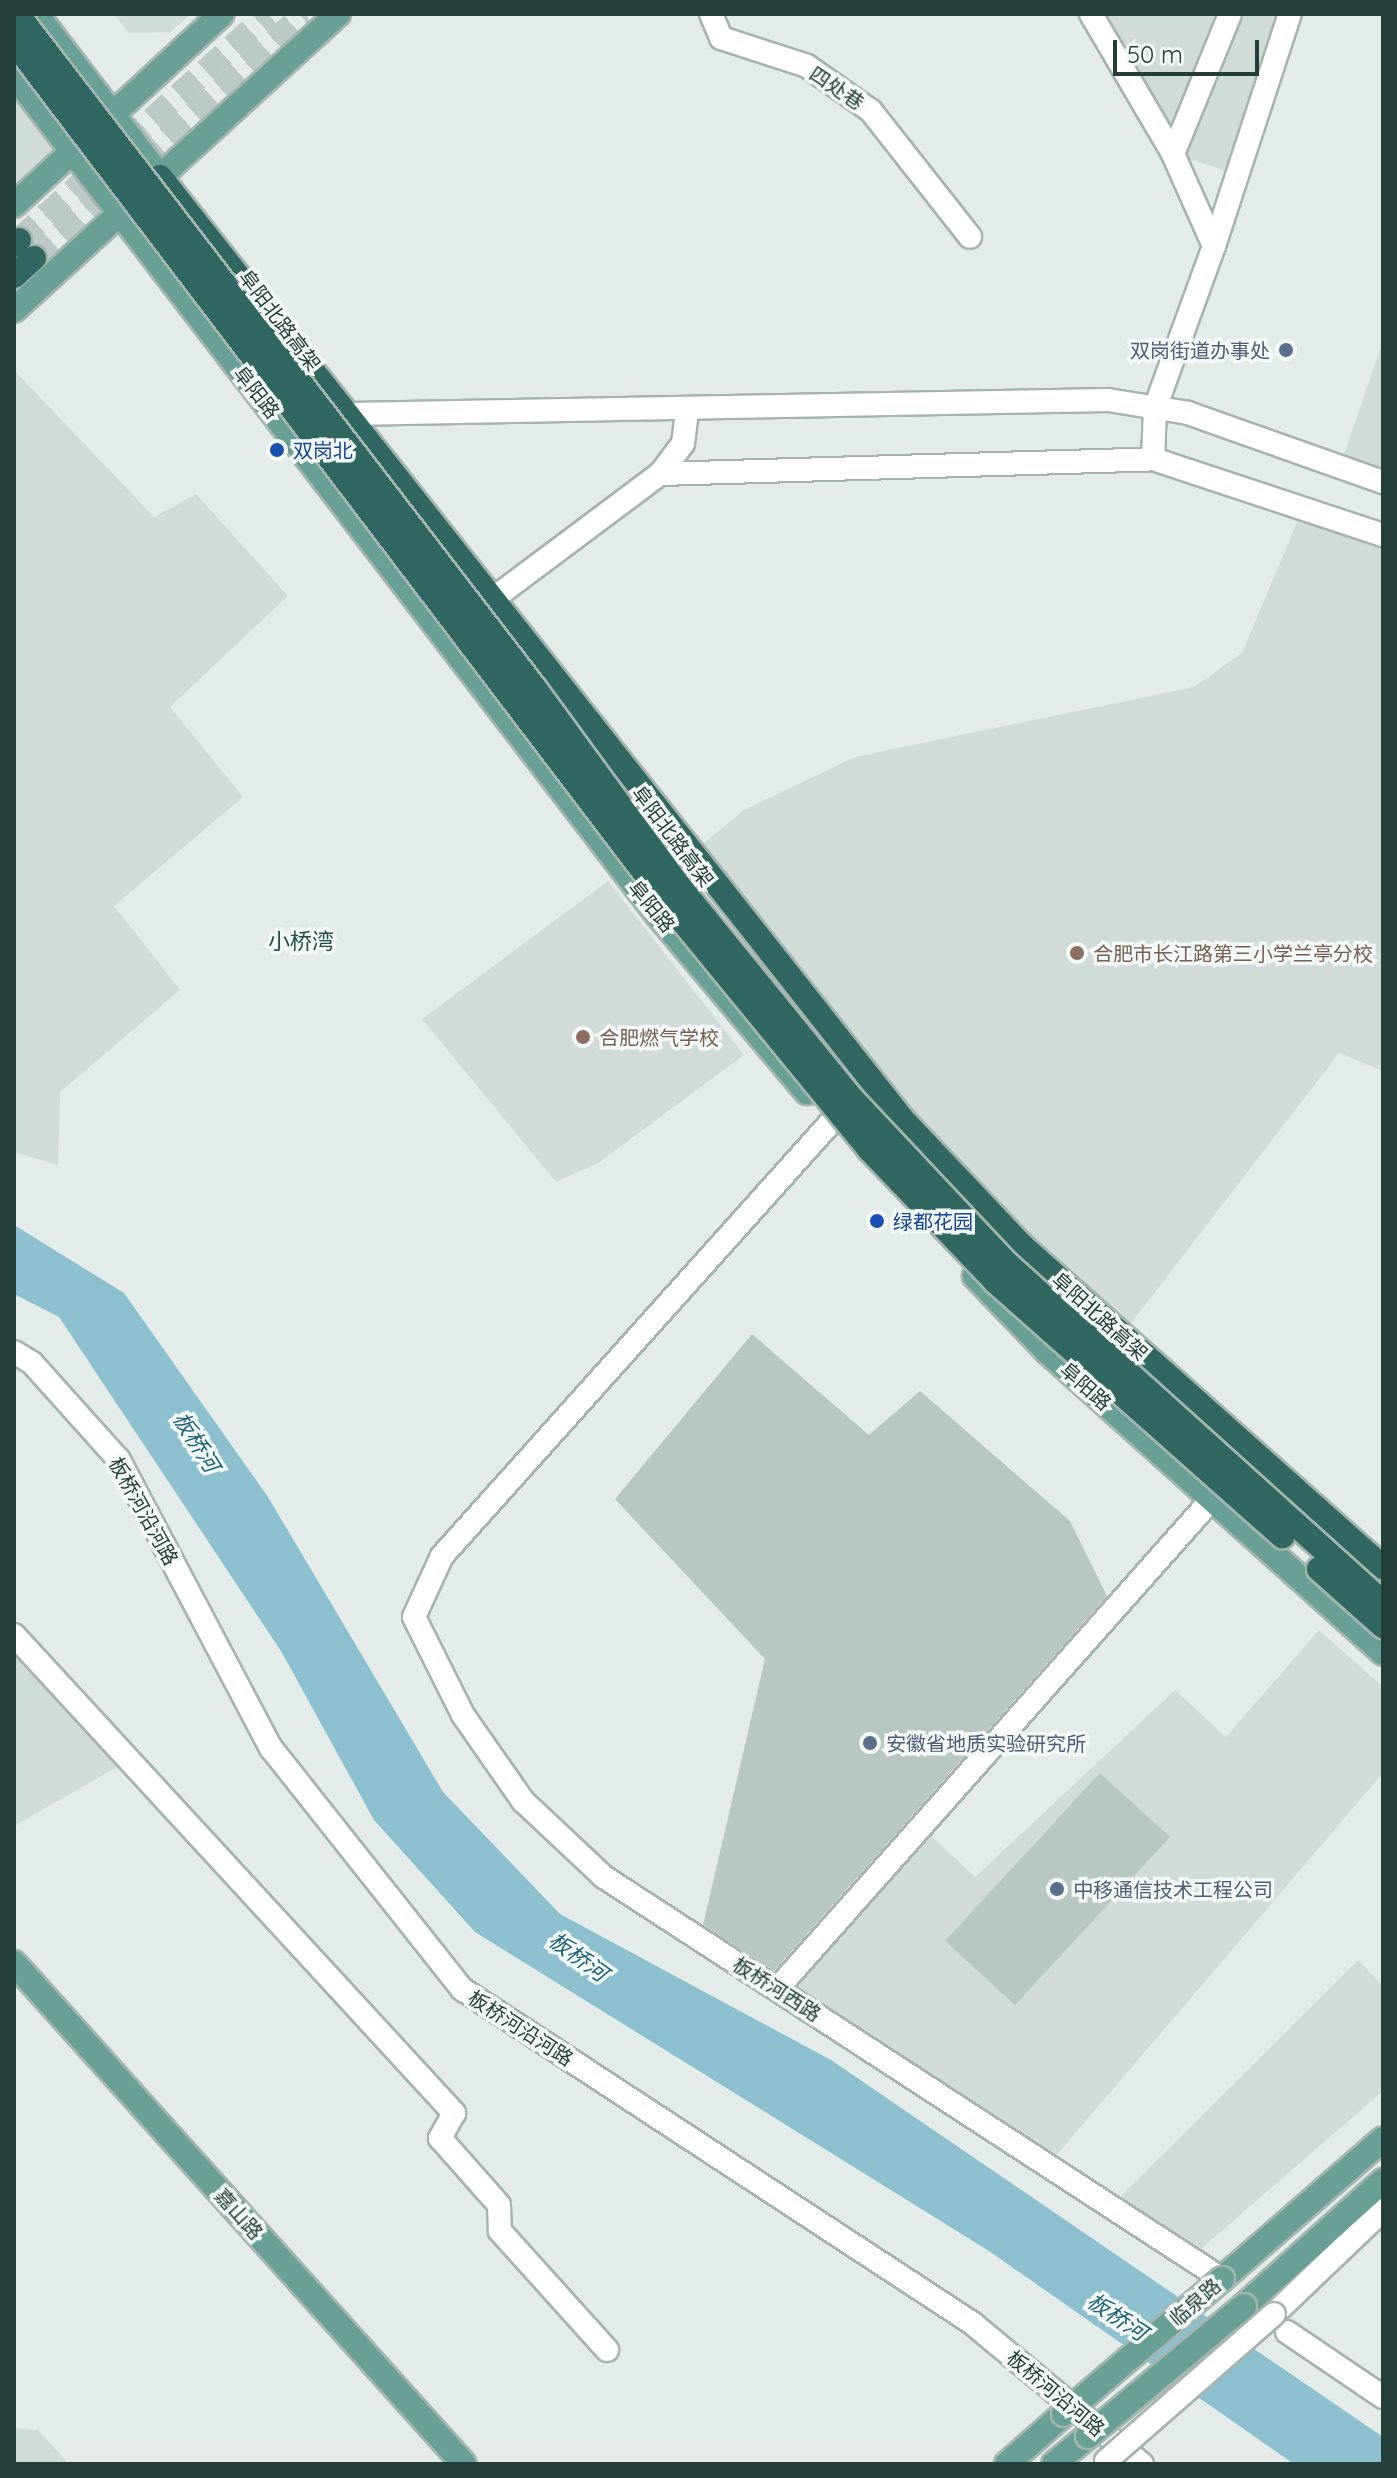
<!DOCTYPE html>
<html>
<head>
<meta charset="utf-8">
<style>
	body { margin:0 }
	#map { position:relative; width:1397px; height:2478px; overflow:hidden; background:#e3ece9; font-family:Quicksand,"Noto Sans SC",sans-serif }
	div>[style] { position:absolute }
	.built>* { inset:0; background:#d1dcd8 }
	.water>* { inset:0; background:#8dc0cf }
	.building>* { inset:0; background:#b8c7c2 }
	.highway-tunnel>* { height:24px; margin-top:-12px; transform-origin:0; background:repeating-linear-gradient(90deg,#bdc9c6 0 24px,transparent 0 36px) }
	.roads { filter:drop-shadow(2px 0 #a6b4b0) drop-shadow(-2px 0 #a6b4b0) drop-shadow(0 2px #a6b4b0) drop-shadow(0 -2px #a6b4b0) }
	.minor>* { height:22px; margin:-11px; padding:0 11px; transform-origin:11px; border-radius:11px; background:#fff }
	.major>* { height:24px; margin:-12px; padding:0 12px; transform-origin:12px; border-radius:12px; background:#69a096 }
	.highway>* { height:24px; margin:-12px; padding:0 12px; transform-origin:12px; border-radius:12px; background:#306861 }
	.bridges { filter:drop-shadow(2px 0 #a6b4b0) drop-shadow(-2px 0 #a6b4b0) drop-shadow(0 2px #a6b4b0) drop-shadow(0 -2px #a6b4b0) }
	.minor-bridge>* { height:22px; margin:-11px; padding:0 11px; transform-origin:11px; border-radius:11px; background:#fff }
	.major-bridge>* { height:24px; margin:-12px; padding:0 12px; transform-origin:12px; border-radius:12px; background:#69a096 }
	.highway-bridge>* { height:24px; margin:-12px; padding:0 12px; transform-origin:12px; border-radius:12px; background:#306861 }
	.dots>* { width:22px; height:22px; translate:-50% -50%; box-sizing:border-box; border:4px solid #f3f9f7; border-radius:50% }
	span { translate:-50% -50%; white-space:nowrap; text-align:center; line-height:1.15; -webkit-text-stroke:7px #f3f9f7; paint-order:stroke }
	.street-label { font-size:20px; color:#233d38 }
	.service-label { font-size:20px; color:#4e5e75 }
	.right { translate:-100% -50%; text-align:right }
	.left { translate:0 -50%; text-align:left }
	.transit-label { font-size:20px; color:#164399 }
	.education-label { font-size:20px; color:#785e54 }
	.neighbourhood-label { font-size:22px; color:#204e47 }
	.water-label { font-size:22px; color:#1f6177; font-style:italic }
	.frame { position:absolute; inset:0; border:16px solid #233d38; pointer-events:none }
	.scale { position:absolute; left:1113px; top:40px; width:146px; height:36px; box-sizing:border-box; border:4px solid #233d38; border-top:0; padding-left:10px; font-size:24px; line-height:28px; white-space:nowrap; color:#233d38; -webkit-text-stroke:6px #f3f9f7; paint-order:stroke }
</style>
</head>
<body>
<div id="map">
	<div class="built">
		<i style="clip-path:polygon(114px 14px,191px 14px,170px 32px,129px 33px)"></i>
		<i style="clip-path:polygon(1091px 14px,1282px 14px,1230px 172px,1173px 154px)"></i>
		<i style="clip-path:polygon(14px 75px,72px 152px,14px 205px)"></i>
		<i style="clip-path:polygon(1383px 341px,1383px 471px,1343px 457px)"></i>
		<i style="clip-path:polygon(14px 370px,154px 517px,196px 494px,288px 596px,170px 707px,243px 797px,114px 906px,180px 990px,60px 1092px,58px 1165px,14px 1152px)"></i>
		<i style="clip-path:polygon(1303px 508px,1383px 535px,1383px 1071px,1339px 1053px,1122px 1335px,1021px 1245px,693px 852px,744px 810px,855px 757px,1194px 687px,1242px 653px)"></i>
		<i style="clip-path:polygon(608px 881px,744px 1055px,598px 1163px,556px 1182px,422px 1019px)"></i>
		<i style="clip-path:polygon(1319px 1630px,1383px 1687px,1383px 1773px,1054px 2158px,777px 1989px,921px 1826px,975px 1877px,1175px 1690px,1226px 1737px)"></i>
		<i style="clip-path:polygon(14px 1635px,129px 1760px,14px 1826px)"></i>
		<i style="clip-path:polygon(1358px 1960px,1383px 1986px,1383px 2091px,1194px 2255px,1117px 2200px)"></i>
		<i style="clip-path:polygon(14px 2428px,38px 2430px,69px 2464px,14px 2464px)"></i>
	</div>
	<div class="water">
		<i style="clip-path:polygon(14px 1225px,124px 1293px,268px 1497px,443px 1792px,560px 1914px,831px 2060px,1383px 2437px,1383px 2464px,1294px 2464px,989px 2251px,475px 1932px,374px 1820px,281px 1651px,59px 1317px,14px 1294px)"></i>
	</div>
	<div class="building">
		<i style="clip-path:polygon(752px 1334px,869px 1435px,920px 1391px,1070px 1521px,1107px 1596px,774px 1971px,703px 1925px,765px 1659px,615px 1499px)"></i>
		<i style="clip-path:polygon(1100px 1773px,1170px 1837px,1015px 2005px,945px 1941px)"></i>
	</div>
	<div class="highway-tunnel">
		<i style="left:19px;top:240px;width:336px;rotate:-42.2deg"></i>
		<i style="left:34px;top:258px;width:364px;rotate:-42.1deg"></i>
	</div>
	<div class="roads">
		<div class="minor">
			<i style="left:711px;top:14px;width:26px;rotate:67deg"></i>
			<i style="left:721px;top:38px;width:90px;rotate:18deg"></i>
			<i style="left:807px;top:66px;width:78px;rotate:35.1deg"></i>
			<i style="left:871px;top:111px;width:160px;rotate:51.8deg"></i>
			<i style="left:1091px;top:14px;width:162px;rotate:59.6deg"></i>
			<i style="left:1173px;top:154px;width:101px;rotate:66deg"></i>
			<i style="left:1214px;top:246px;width:172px;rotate:110deg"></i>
			<i style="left:1155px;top:408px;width:51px;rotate:92.2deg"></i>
			<i style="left:1173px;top:154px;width:151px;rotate:-67.8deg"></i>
			<i style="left:1214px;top:246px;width:244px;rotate:-71.9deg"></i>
			<i style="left:350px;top:414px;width:758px;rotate:-1.06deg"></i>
			<i style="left:1108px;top:400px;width:81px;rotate:9.2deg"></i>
			<i style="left:1188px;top:413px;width:207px;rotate:19.5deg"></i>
			<i style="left:660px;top:474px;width:38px;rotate:-53deg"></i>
			<i style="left:683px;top:444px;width:35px;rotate:-83deg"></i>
			<i style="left:494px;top:598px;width:207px;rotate:-36.8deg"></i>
			<i style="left:660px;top:474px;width:493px;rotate:-1.7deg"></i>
			<i style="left:1153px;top:459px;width:242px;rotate:18.3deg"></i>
			<i style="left:832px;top:1121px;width:584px;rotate:131.88deg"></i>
			<i style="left:442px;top:1556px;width:67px;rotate:114.7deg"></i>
			<i style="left:414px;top:1617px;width:110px;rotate:63.4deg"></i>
			<i style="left:463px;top:1715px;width:105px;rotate:55.1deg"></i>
			<i style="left:523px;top:1801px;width:111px;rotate:43.2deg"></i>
			<i style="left:604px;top:1877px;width:737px;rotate:33.04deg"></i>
			<i style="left:14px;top:1352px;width:21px;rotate:31deg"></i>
			<i style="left:32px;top:1363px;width:130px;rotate:48.1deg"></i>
			<i style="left:119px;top:1460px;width:326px;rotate:62.2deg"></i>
			<i style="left:271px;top:1748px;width:308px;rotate:51.6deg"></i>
			<i style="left:462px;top:1989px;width:610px;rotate:33.22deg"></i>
			<i style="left:972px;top:2323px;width:221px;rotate:39.7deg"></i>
			<i style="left:14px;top:1635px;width:650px;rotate:47.37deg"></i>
			<i style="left:454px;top:2113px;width:29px;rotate:119deg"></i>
			<i style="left:440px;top:2138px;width:89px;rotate:48.6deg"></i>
			<i style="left:499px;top:2205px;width:26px;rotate:88deg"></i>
			<i style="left:500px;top:2231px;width:160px;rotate:48deg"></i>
			<i style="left:777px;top:1989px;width:655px;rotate:-48.4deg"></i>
			<i style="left:1274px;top:2314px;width:151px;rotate:-43.7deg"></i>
			<i style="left:1287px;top:2332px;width:116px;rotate:34.1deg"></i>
		</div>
		<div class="major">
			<i style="left:36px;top:14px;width:205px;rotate:52.7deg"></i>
			<i style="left:14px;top:75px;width:1057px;rotate:52.53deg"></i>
			<i style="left:657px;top:914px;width:233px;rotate:49.9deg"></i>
			<i style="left:14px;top:205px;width:282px;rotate:-42.6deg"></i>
			<i style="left:14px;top:310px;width:439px;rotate:-42.4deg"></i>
			<i style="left:975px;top:1276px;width:105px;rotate:46.2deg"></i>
			<i style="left:1048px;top:1352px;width:450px;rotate:41.9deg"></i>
			<i style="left:14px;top:1963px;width:673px;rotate:48.07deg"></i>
			<i style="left:1222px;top:2279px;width:213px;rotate:-41deg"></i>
			<i style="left:1244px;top:2306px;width:187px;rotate:-42deg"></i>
			<i style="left:1007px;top:2464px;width:76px;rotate:-41.3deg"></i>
			<i style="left:1054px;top:2464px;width:44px;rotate:-39.5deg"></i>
		</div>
		<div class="highway">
			<i style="left:160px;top:177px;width:1199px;rotate:51.77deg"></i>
			<i style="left:902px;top:1119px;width:173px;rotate:46.6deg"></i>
			<i style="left:1021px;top:1245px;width:484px;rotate:41.7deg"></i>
			<i style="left:14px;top:245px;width:7px;rotate:-45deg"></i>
			<i style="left:14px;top:276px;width:27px;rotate:-42deg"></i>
		</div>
	</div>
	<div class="bridges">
		<div class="minor-bridge">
			<i style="left:1106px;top:2461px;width:223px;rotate:-41.2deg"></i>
		</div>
		<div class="major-bridge">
			<i style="left:1064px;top:2414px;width:208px;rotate:-40.5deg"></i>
			<i style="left:1088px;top:2436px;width:203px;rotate:-39.8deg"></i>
		</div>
		<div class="highway-bridge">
			<i style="left:17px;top:14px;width:851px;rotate:52.5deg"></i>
			<i style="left:535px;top:689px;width:243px;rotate:53.9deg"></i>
			<i style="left:678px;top:885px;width:276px;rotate:50.9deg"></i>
			<i style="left:852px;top:1099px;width:225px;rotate:46.8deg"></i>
			<i style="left:1006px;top:1263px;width:508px;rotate:42.05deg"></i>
			<i style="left:14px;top:42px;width:1080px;rotate:52.79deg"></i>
			<i style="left:667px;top:902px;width:320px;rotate:50.7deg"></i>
			<i style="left:870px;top:1150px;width:182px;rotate:46.3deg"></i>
			<i style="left:996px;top:1282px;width:383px;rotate:41.6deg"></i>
			<i style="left:1319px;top:1569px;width:86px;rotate:41.7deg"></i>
		</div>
	</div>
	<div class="dots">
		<i style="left:1286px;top:350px;background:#5c6f8a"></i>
		<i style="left:277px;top:450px;background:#1a4fb4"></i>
		<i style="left:1077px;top:953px;background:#8d6e63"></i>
		<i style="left:583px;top:1037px;background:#8d6e63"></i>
		<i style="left:877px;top:1221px;background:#1a4fb4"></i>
		<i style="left:870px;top:1743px;background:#5c6f8a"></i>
		<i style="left:1057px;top:1889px;background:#5c6f8a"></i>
	</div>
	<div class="street-label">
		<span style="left:837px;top:88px;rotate:34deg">四处巷</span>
		<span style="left:280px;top:320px;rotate:53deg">阜阳北路高架</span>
		<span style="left:257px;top:392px;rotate:52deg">阜阳路</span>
		<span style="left:673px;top:836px;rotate:53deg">阜阳北路高架</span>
		<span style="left:652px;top:906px;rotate:51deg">阜阳路</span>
		<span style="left:1100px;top:1316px;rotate:42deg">阜阳北路高架</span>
		<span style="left:1086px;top:1386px;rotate:42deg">阜阳路</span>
		<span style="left:144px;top:1511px;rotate:61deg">板桥河沿河路</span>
		<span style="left:777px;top:1989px;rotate:33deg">板桥河西路</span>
		<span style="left:521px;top:2028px;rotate:33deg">板桥河沿河路</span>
		<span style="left:239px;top:2214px;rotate:48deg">嘉山路</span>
		<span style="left:1195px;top:2302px;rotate:-41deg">临泉路</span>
		<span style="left:1056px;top:2393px;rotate:40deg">板桥河沿河路</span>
	</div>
	<div class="service-label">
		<span class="right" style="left:1270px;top:350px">双岗街道办事处</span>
		<span class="left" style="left:886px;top:1743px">安徽省地质实验研究所</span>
		<span class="left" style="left:1073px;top:1889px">中移通信技术工程公司</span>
	</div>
	<div class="transit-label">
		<span class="left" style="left:293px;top:450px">双岗北</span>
		<span class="left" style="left:893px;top:1221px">绿都花园</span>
	</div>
	<div class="education-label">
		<span class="left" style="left:1093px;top:953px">合肥市长江路第三小学兰亭分校</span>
		<span class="left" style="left:599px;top:1037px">合肥燃气学校</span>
	</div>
	<div class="neighbourhood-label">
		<span style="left:301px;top:942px">小桥湾</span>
	</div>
	<div class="water-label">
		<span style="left:196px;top:1442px;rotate:58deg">板桥河</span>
		<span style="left:578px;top:1957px;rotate:36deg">板桥河</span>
		<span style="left:1117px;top:2317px;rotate:34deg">板桥河</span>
	</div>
	<div class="frame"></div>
	<div class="scale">50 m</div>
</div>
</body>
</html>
